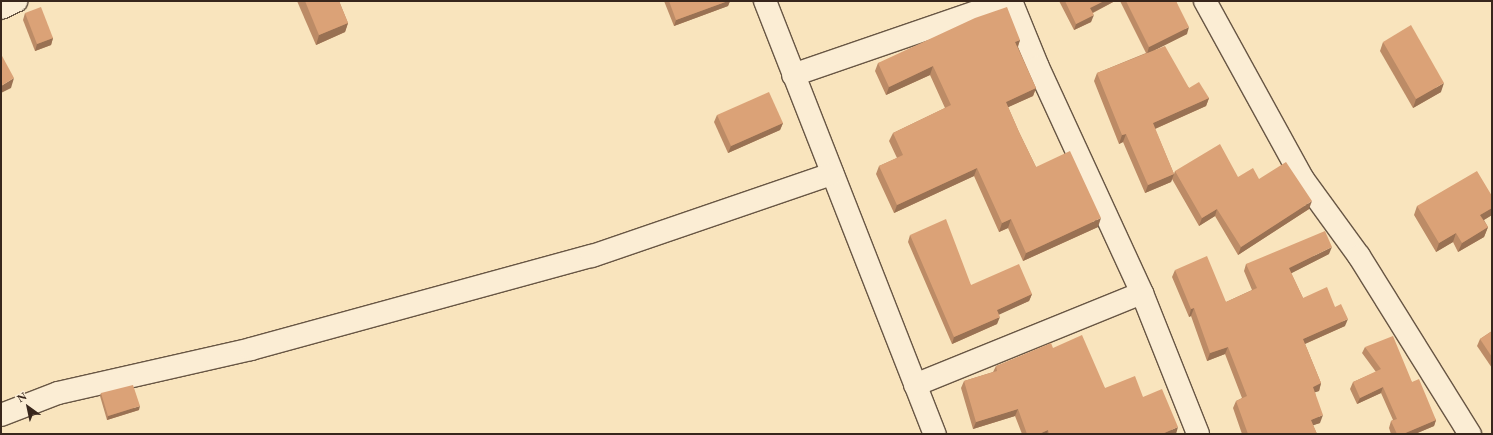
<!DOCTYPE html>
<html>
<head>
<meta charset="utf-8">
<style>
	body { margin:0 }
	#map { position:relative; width:1493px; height:435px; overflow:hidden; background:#f9e4bd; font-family:"EB Garamond",serif }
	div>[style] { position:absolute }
	.roads { filter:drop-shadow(1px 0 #685644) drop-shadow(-1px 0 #685644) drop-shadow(0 1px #685644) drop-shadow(0 -1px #685644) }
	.minor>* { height:22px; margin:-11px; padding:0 11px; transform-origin:11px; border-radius:11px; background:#fbedd4 }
	.wall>* { inset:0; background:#bc8b66 }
	.shaded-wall>* { inset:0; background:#997153 }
	.building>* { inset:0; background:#dba277 }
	span { translate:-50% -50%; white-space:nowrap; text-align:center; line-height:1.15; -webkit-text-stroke:3px #fbedd4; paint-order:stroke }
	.frame { position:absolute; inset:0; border:2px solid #38261c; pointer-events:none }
	.north { position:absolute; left:8px; top:387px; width:40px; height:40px; -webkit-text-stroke:3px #fbedd4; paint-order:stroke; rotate:327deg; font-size:11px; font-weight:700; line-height:16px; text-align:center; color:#38261c }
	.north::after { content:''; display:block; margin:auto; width:14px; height:18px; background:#38261c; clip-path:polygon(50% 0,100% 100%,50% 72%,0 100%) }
</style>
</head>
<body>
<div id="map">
	<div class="roads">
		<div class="minor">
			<i style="left:765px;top:1px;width:465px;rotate:68.6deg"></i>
			<i style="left:1011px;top:1px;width:71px;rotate:67.8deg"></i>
			<i style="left:1038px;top:67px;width:249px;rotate:65.3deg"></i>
			<i style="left:1142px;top:293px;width:152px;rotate:68.3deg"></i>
			<i style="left:1205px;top:1px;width:203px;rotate:61.2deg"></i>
			<i style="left:1303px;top:179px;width:95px;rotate:54deg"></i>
			<i style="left:1359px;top:256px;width:210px;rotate:58.1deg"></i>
			<i style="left:1px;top:8px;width:17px;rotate:-25deg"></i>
			<i style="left:793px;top:75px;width:227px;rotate:-19deg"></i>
			<i style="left:915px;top:385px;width:245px;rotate:-22.1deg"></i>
			<i style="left:1px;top:415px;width:61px;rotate:-21.1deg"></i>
			<i style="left:58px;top:393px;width:198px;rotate:-12.8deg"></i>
			<i style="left:251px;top:349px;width:353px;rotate:-15.3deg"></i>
			<i style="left:592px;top:256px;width:254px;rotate:-18.9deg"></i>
		</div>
	</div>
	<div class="wall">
		<i style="clip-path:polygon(297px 1px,339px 1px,348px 23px,345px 32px,316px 45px)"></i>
		<i style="clip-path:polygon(664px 1px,730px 1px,728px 6px,674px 26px)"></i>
		<i style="clip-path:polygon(1059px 1px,1115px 1px,1093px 13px,1091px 22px,1074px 30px)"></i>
		<i style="clip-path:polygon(1120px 1px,1176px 1px,1187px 34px,1155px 50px,1189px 88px,1209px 98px,1206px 106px,1155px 129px,1174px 174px,1175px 171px,1259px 179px,1309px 209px,1238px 255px,1215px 216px,1199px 226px,1172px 179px,1171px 182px,1145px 193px,1123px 142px,1119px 144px,1094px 81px,1097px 73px,1146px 53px)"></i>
		<i style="clip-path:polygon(25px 13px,53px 38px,51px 45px,35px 51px,23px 20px)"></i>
		<i style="clip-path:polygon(1020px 40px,1018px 47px,1036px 88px,1033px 96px,1008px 107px,1019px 132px,1036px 167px,1098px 227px,1023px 261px,1008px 228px,999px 232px,974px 176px,894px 213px,876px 174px,879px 166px,897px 158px,889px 141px,893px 133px,945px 108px,930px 75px,886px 95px,875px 71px,878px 63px)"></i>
		<i style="clip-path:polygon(1383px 42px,1441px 92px,1413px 108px,1380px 51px)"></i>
		<i style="clip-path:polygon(717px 115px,783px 123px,780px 130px,728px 153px,714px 122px)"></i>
		<i style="clip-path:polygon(1492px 196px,1492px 215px,1484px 220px,1488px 227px,1484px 237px,1458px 252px,1453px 242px,1436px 252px,1414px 215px,1417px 206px)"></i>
		<i style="clip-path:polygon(910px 235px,971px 285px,1032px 294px,1029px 301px,999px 314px,997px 324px,952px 344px,908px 242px)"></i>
		<i style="clip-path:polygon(1329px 254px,1291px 273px,1303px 298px,1335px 307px,1345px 326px,1305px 344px,1321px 383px,1319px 391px,1315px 392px,1320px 423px,1313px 425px,1317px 434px,1242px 434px,1233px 408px,1236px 401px,1242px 398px,1225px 354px,1207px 361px,1191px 316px,1189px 317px,1172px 277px,1175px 270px,1226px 302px,1252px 290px,1244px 271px,1246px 264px)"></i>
		<i style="clip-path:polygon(1492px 331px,1492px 368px,1477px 346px,1480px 339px)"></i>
		<i style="clip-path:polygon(1365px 347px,1412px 382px,1436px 420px,1434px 426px,1415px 434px,1391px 434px,1389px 428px,1391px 421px,1393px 420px,1381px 393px,1357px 404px,1350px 389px,1353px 382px,1376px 372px,1362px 353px)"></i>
		<i style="clip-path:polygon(1053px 348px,1105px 388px,1143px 397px,1176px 434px,1022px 434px,1015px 416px,973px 429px,961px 388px,964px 381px,993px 372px,996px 366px)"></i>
		<i style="clip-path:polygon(101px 393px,139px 410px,107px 420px,100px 396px)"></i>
	</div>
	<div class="shaded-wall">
		<i style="clip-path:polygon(728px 1px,730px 1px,728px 6px,674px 26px,676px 20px)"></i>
		<i style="clip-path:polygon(1104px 1px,1115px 1px,1088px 15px,1090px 8px)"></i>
		<i style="clip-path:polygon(1094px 15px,1091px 22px,1074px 30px,1076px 24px)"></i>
		<i style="clip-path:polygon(348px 23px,345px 32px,316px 45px,319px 35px)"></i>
		<i style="clip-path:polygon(1189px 27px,1187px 34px,1147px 54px,1149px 47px)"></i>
		<i style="clip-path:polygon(53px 38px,51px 45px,35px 51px,37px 44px)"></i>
		<i style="clip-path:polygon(1020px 40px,1017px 48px,1015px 42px)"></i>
		<i style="clip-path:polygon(933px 66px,930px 75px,886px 95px,889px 87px)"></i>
		<i style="clip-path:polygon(14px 78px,11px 88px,1px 93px,1px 86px)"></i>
		<i style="clip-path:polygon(1444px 83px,1441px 92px,1413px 108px,1416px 99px)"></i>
		<i style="clip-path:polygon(1036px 88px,1033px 96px,1002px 110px,1006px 102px)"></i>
		<i style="clip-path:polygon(1209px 98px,1206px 106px,1150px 131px,1153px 123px)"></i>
		<i style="clip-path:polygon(783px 123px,780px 130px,728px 153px,731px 146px)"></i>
		<i style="clip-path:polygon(1126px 134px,1123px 142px,1119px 144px,1122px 135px)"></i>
		<i style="clip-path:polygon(977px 168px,974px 176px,894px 213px,897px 205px)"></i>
		<i style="clip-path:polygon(1174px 174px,1171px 182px,1145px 193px,1148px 185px)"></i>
		<i style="clip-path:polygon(1312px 201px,1309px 209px,1238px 255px,1241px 247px)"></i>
		<i style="clip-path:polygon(1492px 208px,1492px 215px,1477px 224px,1480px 215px)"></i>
		<i style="clip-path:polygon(1217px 209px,1215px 216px,1199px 226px,1202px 218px)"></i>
		<i style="clip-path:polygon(1101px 218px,1098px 227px,1023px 261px,1026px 253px)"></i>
		<i style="clip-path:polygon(1011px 219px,1008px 228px,999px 232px,1002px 223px)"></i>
		<i style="clip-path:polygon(1488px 227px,1484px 237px,1458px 252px,1462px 243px)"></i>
		<i style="clip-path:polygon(1456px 233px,1453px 242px,1436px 252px,1439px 243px)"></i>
		<i style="clip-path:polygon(1332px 247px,1329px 254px,1286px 276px,1289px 268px)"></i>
		<i style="clip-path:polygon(1032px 294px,1029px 301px,994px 317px,997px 310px)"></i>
		<i style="clip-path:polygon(1194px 308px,1191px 316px,1189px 317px,1191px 309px)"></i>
		<i style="clip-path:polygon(1000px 317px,997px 324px,952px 344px,954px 337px)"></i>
		<i style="clip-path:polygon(1348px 319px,1345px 326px,1300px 346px,1303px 339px)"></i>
		<i style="clip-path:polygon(1228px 347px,1225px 354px,1207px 361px,1210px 353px)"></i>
		<i style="clip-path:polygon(1321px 383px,1319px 391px,1310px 394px,1313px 387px)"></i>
		<i style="clip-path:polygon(1383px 387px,1381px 393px,1357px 404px,1360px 398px)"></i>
		<i style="clip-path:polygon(140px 406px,139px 410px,107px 420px,108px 416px)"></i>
		<i style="clip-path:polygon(1018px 409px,1015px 416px,973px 429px,976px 422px)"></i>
		<i style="clip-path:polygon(1323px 415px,1320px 423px,1308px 427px,1311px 420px)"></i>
		<i style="clip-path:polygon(1436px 420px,1434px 426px,1415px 434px,1403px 434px)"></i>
		<i style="clip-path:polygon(1178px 427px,1176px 434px,1162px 434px)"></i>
		<i style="clip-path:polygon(1048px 430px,1047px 434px,1039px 434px)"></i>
	</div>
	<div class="building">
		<i style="clip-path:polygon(305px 1px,339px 1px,348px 23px,319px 35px)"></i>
		<i style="clip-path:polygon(669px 1px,728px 1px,676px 20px)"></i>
		<i style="clip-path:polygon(1065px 1px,1104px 1px,1090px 8px,1094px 15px,1076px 24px)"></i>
		<i style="clip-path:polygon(1126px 1px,1176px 1px,1189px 27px,1149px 47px)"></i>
		<i style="clip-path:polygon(41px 7px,53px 38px,37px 44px,25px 13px)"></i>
		<i style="clip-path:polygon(1007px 7px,1020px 40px,1015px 42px,1036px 88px,1006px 102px,1019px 132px,1036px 167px,1070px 151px,1101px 218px,1026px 253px,1011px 219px,1002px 223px,977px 168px,897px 205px,879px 166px,903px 155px,893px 133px,951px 105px,933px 66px,889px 87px,878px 63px,975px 18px)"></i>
		<i style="clip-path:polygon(1411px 25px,1444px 83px,1416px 99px,1383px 42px)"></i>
		<i style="clip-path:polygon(1165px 46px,1189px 88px,1199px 82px,1209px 98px,1153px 123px,1174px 174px,1148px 185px,1126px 134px,1122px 135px,1097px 73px)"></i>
		<i style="clip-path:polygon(1px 54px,14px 78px,1px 86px)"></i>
		<i style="clip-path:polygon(769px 92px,783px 123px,731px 146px,717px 115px)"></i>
		<i style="clip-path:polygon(1220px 144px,1238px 177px,1253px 168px,1259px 179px,1286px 162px,1312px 201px,1241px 247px,1217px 209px,1202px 218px,1175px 171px)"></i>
		<i style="clip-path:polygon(1477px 171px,1492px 196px,1492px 208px,1480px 215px,1488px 227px,1462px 243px,1456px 233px,1439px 243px,1417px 206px)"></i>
		<i style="clip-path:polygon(946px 219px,971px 285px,1019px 264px,1032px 294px,997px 310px,1000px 317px,954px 337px,910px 235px)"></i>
		<i style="clip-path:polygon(1325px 231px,1332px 247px,1289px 268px,1303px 298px,1327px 287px,1335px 307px,1341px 304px,1348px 319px,1303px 339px,1321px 383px,1313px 387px,1323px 415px,1311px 420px,1317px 434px,1248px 434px,1236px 401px,1247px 396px,1228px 347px,1210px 353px,1194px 308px,1191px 309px,1175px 270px,1207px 256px,1226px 302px,1257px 288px,1246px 264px)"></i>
		<i style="clip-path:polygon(1492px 331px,1492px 357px,1480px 339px)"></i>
		<i style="clip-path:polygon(1082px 335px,1105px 388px,1135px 376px,1143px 397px,1162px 389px,1178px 427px,1162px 434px,1049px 434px,1048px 430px,1039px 434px,1027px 434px,1018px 409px,976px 422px,964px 381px,997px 371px,996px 366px,1051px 343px,1053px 348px)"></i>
		<i style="clip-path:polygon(1393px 336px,1412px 382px,1419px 379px,1436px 420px,1403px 434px,1397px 434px,1391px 421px,1397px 419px,1383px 387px,1360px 398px,1353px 382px,1381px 369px,1365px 347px)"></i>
		<i style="clip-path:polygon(133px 385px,140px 406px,108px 416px,101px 393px)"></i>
	</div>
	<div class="frame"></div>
	<div class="north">N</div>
</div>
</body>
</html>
